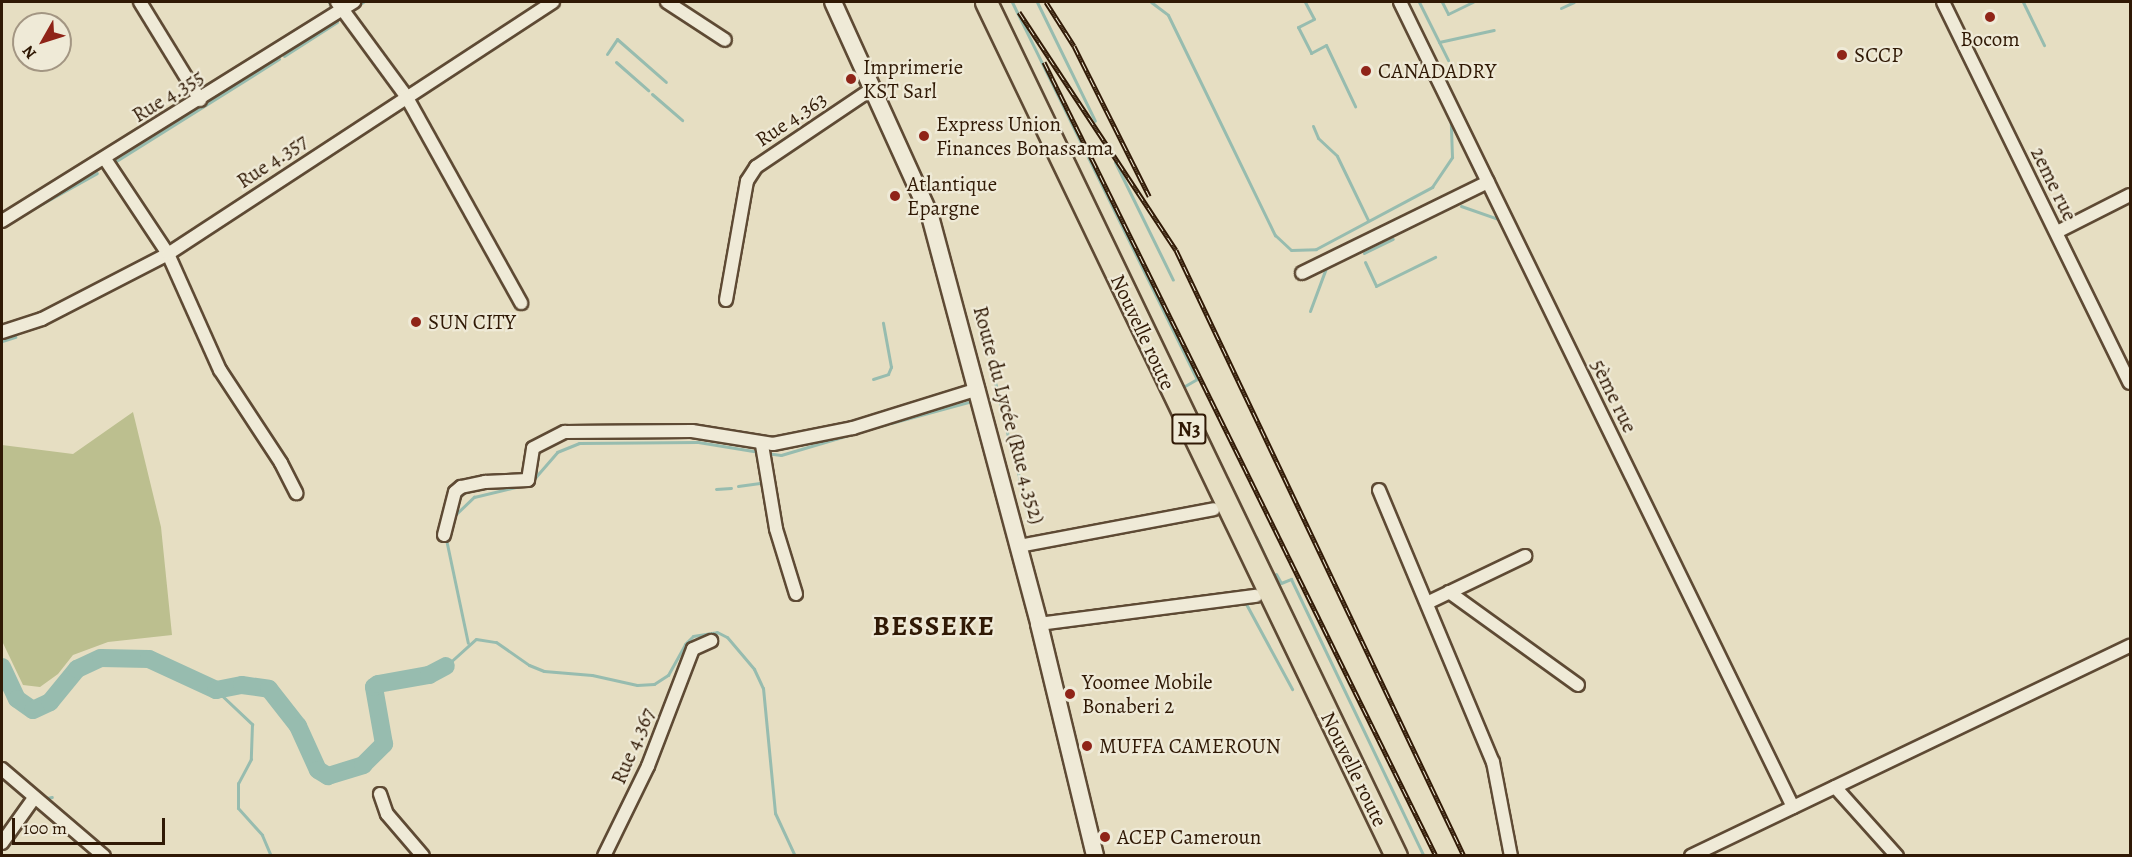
<!DOCTYPE html>
<html>
<head>
<meta charset="utf-8">
<style>
	body { margin:0 }
	#map { position:relative; width:2132px; height:857px; overflow:hidden; background:#e6dec2; font-family:Alegreya,serif }
	div>[style] { position:absolute }
	.green>* { inset:0; background:#bcbf8f }
	.stream>* { height:3px; margin:-1.5px; padding:0 1.5px; transform-origin:1.5px; border-radius:1.5px; background:#97bcaf }
	.river>* { height:18px; margin:-9px; padding:0 9px; transform-origin:9px; border-radius:9px; background:#97bcaf }
	.roads { filter:drop-shadow(2px 0 #5e4a34) drop-shadow(-2px 0 #5e4a34) drop-shadow(0 2px #5e4a34) drop-shadow(0 -2px #5e4a34) }
	.street>* { height:12px; margin:-6px; padding:0 6px; transform-origin:6px; border-radius:6px; background:#efead7 }
	.secondary>* { height:16px; margin:-8px; padding:0 8px; transform-origin:8px; border-radius:8px; background:#efead7 }
	.highway>* { height:21px; margin:-10.5px; padding:0 10.5px; transform-origin:10.5px; border-radius:10.5px; background:#e6dec2 }
	.rail>* { height:5px; margin-top:-2.5px; transform-origin:0; background:repeating-linear-gradient(90deg,#efead7 0 9px,#301905 0 18px); box-sizing:border-box; border-block:2px solid #301905 }
	.dots>* { width:16px; height:16px; translate:-50% -50%; box-sizing:border-box; border:3px solid #efead7; border-radius:50% }
	span { translate:-50% -50%; white-space:nowrap; text-align:center; line-height:1.15; -webkit-text-stroke:4.5px #efead7; paint-order:stroke }
	.shield-label span { padding:2px 4px; background:#efead7; border:2px solid; border-radius:4px; -webkit-text-stroke-width:0 }
	.shield-label { font-size:20px; color:#301905; font-weight:700 }
	.poi-label { font-size:21px; color:#301905 }
	.left { translate:0 -50%; text-align:left }
	.street-label { font-size:21px; color:#301905 }
	.district-label { font-size:27px; color:#301905; font-weight:700; letter-spacing:1.5px }
	.frame { position:absolute; inset:0; border:3px solid #301905; pointer-events:none }
	.north { position:absolute; left:12px; top:12px; width:60px; height:60px; box-sizing:border-box; background:#efead7; border:2px solid #a39683; border-radius:50%; rotate:231deg; font-size:16px; font-weight:700; line-height:24px; text-align:center; color:#301905 }
	.north::after { content:''; display:block; margin:auto; width:21px; height:27px; background:#8f2418; clip-path:polygon(50% 0,100% 100%,50% 72%,0 100%) }
	.scale { position:absolute; left:12px; top:818px; width:153px; height:27px; box-sizing:border-box; border:3px solid #301905; border-top:0; padding-left:8px; font-size:18px; line-height:21px; white-space:nowrap; color:#301905; -webkit-text-stroke:4px #efead7; paint-order:stroke }
</style>
</head>
<body>
<div id="map">
	<div class="green">
		<i style="clip-path:polygon(133px 412px,161px 527px,172px 635px,108px 642px,73px 655px,58px 674px,40px 687px,23px 685px,2px 641px,2px 445px,73px 454px)"></i>
	</div>
	<div class="stream">
		<i style="left:329px;top:2px;width:9px;rotate:63deg"></i>
		<i style="left:1012px;top:2px;width:420px;rotate:63.9deg"></i>
		<i style="left:1197px;top:379px;width:16px;rotate:150deg"></i>
		<i style="left:1183px;top:387px;width:120px;rotate:64.3deg"></i>
		<i style="left:1037px;top:2px;width:132px;rotate:64deg"></i>
		<i style="left:1151px;top:2px;width:21px;rotate:37deg"></i>
		<i style="left:1168px;top:15px;width:245px;rotate:64.1deg"></i>
		<i style="left:1275px;top:235px;width:22px;rotate:43deg"></i>
		<i style="left:1291px;top:250px;width:25px;rotate:-2deg"></i>
		<i style="left:1316px;top:249px;width:132px;rotate:-28.1deg"></i>
		<i style="left:1432px;top:187px;width:36px;rotate:-56deg"></i>
		<i style="left:1452px;top:157px;width:38px;rotate:-92deg"></i>
		<i style="left:1305px;top:2px;width:19px;rotate:62deg"></i>
		<i style="left:1314px;top:19px;width:18px;rotate:153deg"></i>
		<i style="left:1298px;top:27px;width:29px;rotate:63deg"></i>
		<i style="left:1311px;top:53px;width:17px;rotate:-28deg"></i>
		<i style="left:1326px;top:45px;width:68px;rotate:64.6deg"></i>
		<i style="left:1419px;top:2px;width:65px;rotate:63.4deg"></i>
		<i style="left:1442px;top:2px;width:13px;rotate:63deg"></i>
		<i style="left:1448px;top:14px;width:28px;rotate:-26deg"></i>
		<i style="left:2023px;top:2px;width:48px;rotate:64deg"></i>
		<i style="left:360px;top:4px;width:4px;rotate:-34deg"></i>
		<i style="left:1561px;top:8px;width:14px;rotate:-25deg"></i>
		<i style="left:1439px;top:42px;width:56px;rotate:-12.3deg"></i>
		<i style="left:607px;top:54px;width:18px;rotate:-56deg"></i>
		<i style="left:617px;top:39px;width:65px;rotate:41.3deg"></i>
		<i style="left:284px;top:56px;width:63px;rotate:-32.7deg"></i>
		<i style="left:616px;top:62px;width:43px;rotate:41.2deg"></i>
		<i style="left:652px;top:94px;width:40px;rotate:41deg"></i>
		<i style="left:1313px;top:126px;width:13px;rotate:67deg"></i>
		<i style="left:1318px;top:138px;width:26px;rotate:43deg"></i>
		<i style="left:1337px;top:156px;width:71px;rotate:64.2deg"></i>
		<i style="left:1115px;top:162px;width:131px;rotate:63.8deg"></i>
		<i style="left:113px;top:163px;width:196px;rotate:-32.1deg"></i>
		<i style="left:16px;top:205px;width:9px;rotate:-32deg"></i>
		<i style="left:1461px;top:206px;width:42px;rotate:19.3deg"></i>
		<i style="left:2px;top:213px;width:11px;rotate:-34deg"></i>
		<i style="left:20px;top:216px;width:88px;rotate:-29.2deg"></i>
		<i style="left:1364px;top:253px;width:32px;rotate:-26deg"></i>
		<i style="left:1365px;top:262px;width:26px;rotate:65deg"></i>
		<i style="left:1376px;top:286px;width:66px;rotate:-26.2deg"></i>
		<i style="left:1529px;top:280px;width:10px;rotate:66deg"></i>
		<i style="left:1310px;top:311px;width:46px;rotate:-69.6deg"></i>
		<i style="left:2px;top:341px;width:14px;rotate:-17deg"></i>
		<i style="left:873px;top:379px;width:16px;rotate:-18deg"></i>
		<i style="left:888px;top:374px;width:8px;rotate:-67deg"></i>
		<i style="left:891px;top:367px;width:45px;rotate:-100.3deg"></i>
		<i style="left:995px;top:382px;width:47px;rotate:76.6deg"></i>
		<i style="left:891px;top:423px;width:81px;rotate:-15.1deg"></i>
		<i style="left:872px;top:428px;width:16px;rotate:-14deg"></i>
		<i style="left:1007px;top:432px;width:26px;rotate:77deg"></i>
		<i style="left:766px;top:453px;width:15px;rotate:8deg"></i>
		<i style="left:781px;top:455px;width:74px;rotate:-16.5deg"></i>
		<i style="left:1016px;top:464px;width:50px;rotate:77.3deg"></i>
		<i style="left:533px;top:480px;width:37px;rotate:-49deg"></i>
		<i style="left:557px;top:452px;width:24px;rotate:-22deg"></i>
		<i style="left:579px;top:443px;width:119px;rotate:-0.5deg"></i>
		<i style="left:698px;top:442px;width:62px;rotate:9.3deg"></i>
		<i style="left:738px;top:486px;width:27px;rotate:-8deg"></i>
		<i style="left:716px;top:489px;width:15px;rotate:-4deg"></i>
		<i style="left:454px;top:516px;width:28px;rotate:-44deg"></i>
		<i style="left:474px;top:497px;width:56px;rotate:-13.5deg"></i>
		<i style="left:1256px;top:537px;width:26px;rotate:65deg"></i>
		<i style="left:446px;top:539px;width:106px;rotate:78.1deg"></i>
		<i style="left:1276px;top:574px;width:10px;rotate:61deg"></i>
		<i style="left:1281px;top:583px;width:11px;rotate:-22deg"></i>
		<i style="left:1291px;top:579px;width:307px;rotate:64.4deg"></i>
		<i style="left:1245px;top:602px;width:99px;rotate:61.6deg"></i>
		<i style="left:446px;top:666px;width:40px;rotate:-42deg"></i>
		<i style="left:476px;top:639px;width:20px;rotate:9deg"></i>
		<i style="left:496px;top:642px;width:40px;rotate:34.9deg"></i>
		<i style="left:529px;top:665px;width:16px;rotate:22deg"></i>
		<i style="left:544px;top:671px;width:48px;rotate:4.8deg"></i>
		<i style="left:592px;top:675px;width:46px;rotate:12.5deg"></i>
		<i style="left:637px;top:685px;width:17px;rotate:-3deg"></i>
		<i style="left:654px;top:684px;width:17px;rotate:-33deg"></i>
		<i style="left:668px;top:675px;width:35px;rotate:-61deg"></i>
		<i style="left:685px;top:644px;width:11px;rotate:-45deg"></i>
		<i style="left:693px;top:636px;width:24px;rotate:-9deg"></i>
		<i style="left:717px;top:632px;width:11px;rotate:27deg"></i>
		<i style="left:727px;top:637px;width:42px;rotate:49.8deg"></i>
		<i style="left:754px;top:669px;width:21px;rotate:65deg"></i>
		<i style="left:763px;top:688px;width:126px;rotate:84.5deg"></i>
		<i style="left:775px;top:813px;width:47px;rotate:65.1deg"></i>
		<i style="left:216px;top:690px;width:50px;rotate:43.4deg"></i>
		<i style="left:252px;top:724px;width:35px;rotate:92deg"></i>
		<i style="left:251px;top:759px;width:27px;rotate:118deg"></i>
		<i style="left:238px;top:783px;width:25px;rotate:90deg"></i>
		<i style="left:238px;top:808px;width:36px;rotate:48deg"></i>
		<i style="left:262px;top:835px;width:23px;rotate:67deg"></i>
		<i style="left:42px;top:799px;width:10px;rotate:-11deg"></i>
	</div>
	<div class="river">
		<i style="left:2px;top:667px;width:35px;rotate:65deg"></i>
		<i style="left:17px;top:699px;width:19px;rotate:35deg"></i>
		<i style="left:33px;top:710px;width:19px;rotate:-25deg"></i>
		<i style="left:50px;top:702px;width:43px;rotate:-50.7deg"></i>
		<i style="left:77px;top:669px;width:26px;rotate:-25deg"></i>
		<i style="left:101px;top:658px;width:48px;rotate:1.2deg"></i>
		<i style="left:149px;top:659px;width:74px;rotate:24.8deg"></i>
		<i style="left:216px;top:690px;width:26px;rotate:-11deg"></i>
		<i style="left:242px;top:685px;width:27px;rotate:8deg"></i>
		<i style="left:269px;top:689px;width:47px;rotate:51.9deg"></i>
		<i style="left:298px;top:726px;width:48px;rotate:65.6deg"></i>
		<i style="left:318px;top:770px;width:12px;rotate:31deg"></i>
		<i style="left:328px;top:776px;width:37px;rotate:-17deg"></i>
		<i style="left:363px;top:765px;width:30px;rotate:-45deg"></i>
		<i style="left:384px;top:744px;width:58px;rotate:-100deg"></i>
		<i style="left:374px;top:687px;width:5px;rotate:-37deg"></i>
		<i style="left:378px;top:684px;width:52px;rotate:-10deg"></i>
		<i style="left:429px;top:675px;width:19px;rotate:-28deg"></i>
	</div>
	<div class="roads">
		<div class="street">
			<i style="left:140px;top:2px;width:115px;rotate:58.5deg"></i>
			<i style="left:337px;top:2px;width:117px;rotate:53.7deg"></i>
			<i style="left:406px;top:96px;width:237px;rotate:60.9deg"></i>
			<i style="left:667px;top:2px;width:69px;rotate:33.2deg"></i>
			<i style="left:1400px;top:2px;width:896px;rotate:63.98deg"></i>
			<i style="left:1943px;top:2px;width:424px;rotate:63.9deg"></i>
			<i style="left:105px;top:159px;width:114px;rotate:56.4deg"></i>
			<i style="left:168px;top:254px;width:127px;rotate:65.9deg"></i>
			<i style="left:220px;top:370px;width:111px;rotate:56.7deg"></i>
			<i style="left:281px;top:463px;width:34px;rotate:63deg"></i>
			<i style="left:2px;top:221px;width:415px;rotate:-31.9deg"></i>
			<i style="left:2057px;top:232px;width:82px;rotate:-26.9deg"></i>
			<i style="left:1302px;top:273px;width:207px;rotate:-26.1deg"></i>
			<i style="left:726px;top:300px;width:121px;rotate:-80deg"></i>
			<i style="left:747px;top:181px;width:17px;rotate:-57deg"></i>
			<i style="left:756px;top:167px;width:141px;rotate:-34deg"></i>
			<i style="left:2px;top:332px;width:42px;rotate:-18deg"></i>
			<i style="left:42px;top:319px;width:142px;rotate:-27.3deg"></i>
			<i style="left:168px;top:254px;width:460px;rotate:-33.2deg"></i>
			<i style="left:762px;top:445px;width:85px;rotate:80.5deg"></i>
			<i style="left:776px;top:529px;width:68px;rotate:72.9deg"></i>
			<i style="left:1379px;top:490px;width:295px;rotate:67.3deg"></i>
			<i style="left:1493px;top:762px;width:96px;rotate:79.2deg"></i>
			<i style="left:444px;top:535px;width:44px;rotate:-75.7deg"></i>
			<i style="left:455px;top:492px;width:8px;rotate:-40deg"></i>
			<i style="left:461px;top:487px;width:25px;rotate:-12deg"></i>
			<i style="left:485px;top:482px;width:43px;rotate:-2.7deg"></i>
			<i style="left:528px;top:480px;width:32px;rotate:-81deg"></i>
			<i style="left:533px;top:448px;width:36px;rotate:-27deg"></i>
			<i style="left:565px;top:432px;width:127px;rotate:-0.5deg"></i>
			<i style="left:692px;top:431px;width:82px;rotate:9.1deg"></i>
			<i style="left:773px;top:444px;width:82px;rotate:-11.3deg"></i>
			<i style="left:853px;top:428px;width:131px;rotate:-17.3deg"></i>
			<i style="left:1019px;top:546px;width:198px;rotate:-10.7deg"></i>
			<i style="left:1449px;top:592px;width:159px;rotate:35.8deg"></i>
			<i style="left:1427px;top:603px;width:109px;rotate:-25.6deg"></i>
			<i style="left:1039px;top:624px;width:219px;rotate:-7.4deg"></i>
			<i style="left:2px;top:769px;width:134px;rotate:40.5deg"></i>
			<i style="left:1835px;top:787px;width:93px;rotate:48.1deg"></i>
			<i style="left:380px;top:794px;width:21px;rotate:71deg"></i>
			<i style="left:387px;top:814px;width:55px;rotate:49.4deg"></i>
			<i style="left:2px;top:843px;width:55px;rotate:-54.6deg"></i>
			<i style="left:604px;top:856px;width:100px;rotate:-63.9deg"></i>
			<i style="left:648px;top:766px;width:125px;rotate:-69deg"></i>
			<i style="left:693px;top:649px;width:20px;rotate:-24deg"></i>
			<i style="left:1691px;top:856px;width:487px;rotate:-25.6deg"></i>
		</div>
		<div class="secondary">
			<i style="left:833px;top:2px;width:235px;rotate:65.6deg"></i>
			<i style="left:930px;top:216px;width:422px;rotate:75deg"></i>
			<i style="left:1039px;top:624px;width:239px;rotate:76.4deg"></i>
		</div>
		<div class="highway">
			<i style="left:986px;top:2px;width:947px;rotate:64.35deg"></i>
		</div>
	</div>
	<div class="rail">
		<i style="left:1046px;top:2px;width:52px;rotate:57.5deg"></i>
		<i style="left:1074px;top:46px;width:168px;rotate:63.4deg"></i>
		<i style="left:1019px;top:12px;width:285px;rotate:56.6deg"></i>
		<i style="left:1176px;top:250px;width:671px;rotate:64.58deg"></i>
		<i style="left:1044px;top:62px;width:885px;rotate:63.72deg"></i>
	</div>
	<div class="dots">
		<i style="left:1990px;top:17px;background:#8f2418"></i>
		<i style="left:1842px;top:55px;background:#8f2418"></i>
		<i style="left:1366px;top:71px;background:#8f2418"></i>
		<i style="left:851px;top:79px;background:#8f2418"></i>
		<i style="left:924px;top:136px;background:#8f2418"></i>
		<i style="left:895px;top:196px;background:#8f2418"></i>
		<i style="left:416px;top:322px;background:#8f2418"></i>
		<i style="left:1070px;top:694px;background:#8f2418"></i>
		<i style="left:1087px;top:746px;background:#8f2418"></i>
		<i style="left:1105px;top:837px;background:#8f2418"></i>
	</div>
	<div class="shield-label">
		<span style="left:1189px;top:429px">N3</span>
	</div>
	<div class="poi-label">
		<span style="left:1990px;top:39px">Bocom</span>
		<span class="left" style="left:1854px;top:55px">SCCP</span>
		<span class="left" style="left:863px;top:79px">Imprimerie<br>KST Sarl</span>
		<span class="left" style="left:1378px;top:71px">CANADADRY</span>
		<span class="left" style="left:936px;top:136px">Express Union<br>Finances Bonassama</span>
		<span class="left" style="left:907px;top:196px">Atlantique<br>Epargne</span>
		<span class="left" style="left:428px;top:322px">SUN CITY</span>
		<span class="left" style="left:1082px;top:694px">Yoomee Mobile<br>Bonaberi 2</span>
		<span class="left" style="left:1099px;top:746px">MUFFA CAMEROUN</span>
		<span class="left" style="left:1117px;top:837px">ACEP Cameroun</span>
	</div>
	<div class="street-label">
		<span style="left:168px;top:96px;rotate:-32deg">Rue 4.355</span>
		<span style="left:791px;top:119px;rotate:-34deg">Rue 4.363</span>
		<span style="left:272px;top:161px;rotate:-34deg">Rue 4.357</span>
		<span style="left:2054px;top:184px;rotate:64deg">2eme rue</span>
		<span style="left:1143px;top:332px;rotate:65deg">Nouvelle route</span>
		<span style="left:1614px;top:396px;rotate:64deg">5ème rue</span>
		<span style="left:1009px;top:415px;rotate:75deg">Route du Lycée (Rue 4.352)</span>
		<span style="left:633px;top:746px;rotate:-67deg">Rue 4.367</span>
		<span style="left:1354px;top:769px;rotate:64deg">Nouvelle route</span>
	</div>
	<div class="district-label">
		<span style="left:934px;top:627px">BESSEKE</span>
	</div>
	<div class="frame"></div>
	<div class="north">N</div>
	<div class="scale">100 m</div>
</div>
</body>
</html>
